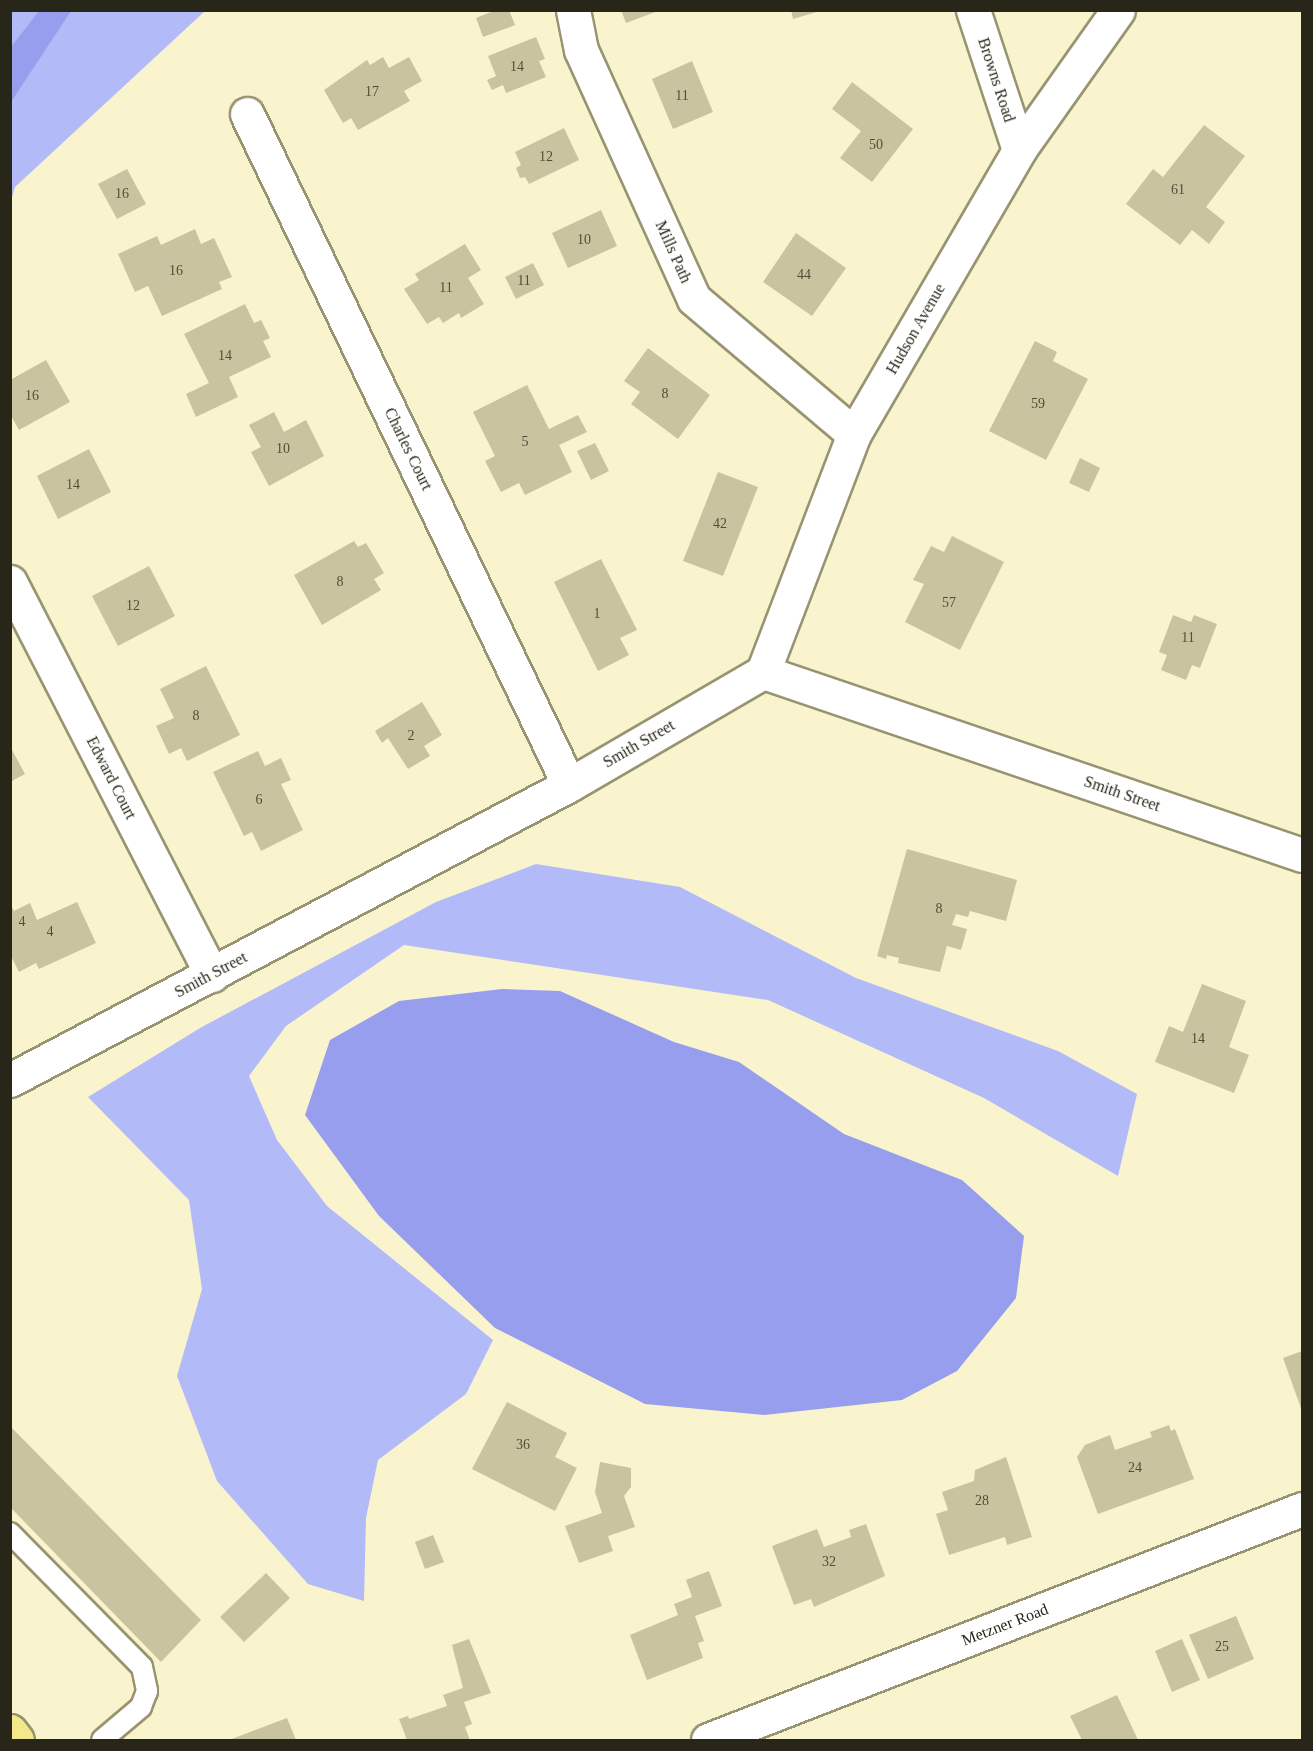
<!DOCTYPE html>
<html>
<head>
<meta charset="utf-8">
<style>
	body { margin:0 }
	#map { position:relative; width:1313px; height:1751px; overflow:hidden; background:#f9f4ce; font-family:Georgia,serif }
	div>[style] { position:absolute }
	.green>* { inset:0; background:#b2baf8 }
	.water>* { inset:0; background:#979eee }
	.building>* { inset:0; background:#c9c49f }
	.roads { filter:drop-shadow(2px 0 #989471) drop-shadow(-2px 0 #989471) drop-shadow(0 2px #989471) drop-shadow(0 -2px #989471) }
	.service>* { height:20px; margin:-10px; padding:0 10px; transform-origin:10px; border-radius:10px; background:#fff }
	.minor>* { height:33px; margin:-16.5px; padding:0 16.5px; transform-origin:16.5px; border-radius:16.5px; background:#fff }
	.tertiary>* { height:33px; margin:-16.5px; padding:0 16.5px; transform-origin:16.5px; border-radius:16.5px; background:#fff }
	.primary>* { height:33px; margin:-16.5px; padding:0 16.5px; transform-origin:16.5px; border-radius:16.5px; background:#f4e88c }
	span { translate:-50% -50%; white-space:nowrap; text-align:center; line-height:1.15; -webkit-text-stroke:6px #fff; paint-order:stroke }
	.number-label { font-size:14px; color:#504e3a }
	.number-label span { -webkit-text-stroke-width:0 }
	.street-label { font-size:16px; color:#282618 }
	.frame { position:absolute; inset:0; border:12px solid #282618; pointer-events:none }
</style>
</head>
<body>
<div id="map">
	<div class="green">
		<i style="clip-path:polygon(11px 11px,205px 11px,15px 187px,11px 201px)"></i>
		<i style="clip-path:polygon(536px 864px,680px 887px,856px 978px,1058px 1051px,1137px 1094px,1118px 1176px,984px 1098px,768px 1000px,404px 945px,286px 1026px,249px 1076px,277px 1140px,327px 1206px,493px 1340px,466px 1394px,378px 1460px,366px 1518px,364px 1601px,308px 1584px,217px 1481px,177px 1376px,202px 1289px,189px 1200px,88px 1097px,200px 1028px,436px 902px)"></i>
	</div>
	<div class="water">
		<i style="clip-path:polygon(39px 11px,71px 11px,11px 102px,11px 47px)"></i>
		<i style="clip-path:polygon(502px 989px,560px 991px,674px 1042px,739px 1062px,844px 1134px,962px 1180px,1024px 1236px,1016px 1298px,957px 1371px,902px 1400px,764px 1415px,645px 1404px,495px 1328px,379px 1216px,305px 1115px,330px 1040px,399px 1001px)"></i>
	</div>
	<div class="building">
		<i style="clip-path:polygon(496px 10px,509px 10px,515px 25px,483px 37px,476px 18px)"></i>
		<i style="clip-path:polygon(621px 10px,658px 10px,658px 11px,626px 23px)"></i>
		<i style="clip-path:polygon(791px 10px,820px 10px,820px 11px,793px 19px)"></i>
		<i style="clip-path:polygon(536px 37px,545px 59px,539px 61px,546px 77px,506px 93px,503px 85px,492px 90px,487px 80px,496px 76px,488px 56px)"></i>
		<i style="clip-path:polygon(383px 57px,389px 68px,409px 57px,422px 81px,404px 91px,410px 101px,358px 130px,351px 118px,343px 123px,324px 90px,367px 60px,370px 65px)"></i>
		<i style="clip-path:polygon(692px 61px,713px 112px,673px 129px,652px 79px)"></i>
		<i style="clip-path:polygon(852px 82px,913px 129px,872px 182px,840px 158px,861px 131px,832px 109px)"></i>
		<i style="clip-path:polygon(1204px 125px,1245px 156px,1206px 207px,1225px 222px,1209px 244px,1192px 230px,1180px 245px,1126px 204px,1153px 169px,1163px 177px)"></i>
		<i style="clip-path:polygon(564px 128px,579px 160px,529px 184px,525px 177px,520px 178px,516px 168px,521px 165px,515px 152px)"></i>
		<i style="clip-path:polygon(127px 169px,146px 204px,117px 219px,98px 184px)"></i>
		<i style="clip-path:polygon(601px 210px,617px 246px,568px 268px,552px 233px)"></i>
		<i style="clip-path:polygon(195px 229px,201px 244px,214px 238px,232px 277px,219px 282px,222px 289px,162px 316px,148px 286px,135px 292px,118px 254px,157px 236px,161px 245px)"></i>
		<i style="clip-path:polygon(796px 233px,846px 268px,812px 316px,763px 282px)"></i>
		<i style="clip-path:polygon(465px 244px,481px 270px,468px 278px,484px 304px,461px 318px,459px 313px,443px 323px,439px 317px,427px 324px,404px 289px,419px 280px,415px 274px)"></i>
		<i style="clip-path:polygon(533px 263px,544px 285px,516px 299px,505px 277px)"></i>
		<i style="clip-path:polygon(245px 304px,254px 323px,261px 320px,270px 338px,263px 341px,271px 357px,229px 377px,238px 397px,196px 417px,186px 394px,209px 383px,184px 334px)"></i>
		<i style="clip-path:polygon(1035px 341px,1057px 352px,1053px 361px,1088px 379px,1046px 460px,989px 431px)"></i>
		<i style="clip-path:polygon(648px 348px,710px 395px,678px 439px,631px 404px,640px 392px,624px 381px)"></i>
		<i style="clip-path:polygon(46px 360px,70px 402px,19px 430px,10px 414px,10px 380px)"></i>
		<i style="clip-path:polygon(527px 385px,549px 429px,578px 415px,587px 432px,559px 445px,572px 472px,525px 495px,519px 483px,501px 492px,485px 461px,495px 456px,473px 412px)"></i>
		<i style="clip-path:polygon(274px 412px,284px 432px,306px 420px,324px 456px,269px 486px,251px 452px,261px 447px,249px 425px)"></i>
		<i style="clip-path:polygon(595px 443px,609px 471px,591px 480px,577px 451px)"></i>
		<i style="clip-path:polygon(89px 449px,111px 492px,58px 519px,37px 476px)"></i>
		<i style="clip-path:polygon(1080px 458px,1100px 468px,1089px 492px,1069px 483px)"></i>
		<i style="clip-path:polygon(718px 472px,758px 487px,723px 576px,683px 561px)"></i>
		<i style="clip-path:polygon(952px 536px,1004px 562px,960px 650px,905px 622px,924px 584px,913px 580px,931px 546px,944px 552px)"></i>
		<i style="clip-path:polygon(354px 541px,358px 547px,366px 543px,384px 573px,374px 579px,381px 590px,322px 625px,294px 575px)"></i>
		<i style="clip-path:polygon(601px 559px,637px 630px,620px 638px,629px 655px,598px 671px,554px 582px)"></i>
		<i style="clip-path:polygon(149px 566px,175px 616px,118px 646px,92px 596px)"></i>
		<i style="clip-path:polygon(1173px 615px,1191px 622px,1194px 615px,1217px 624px,1200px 668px,1192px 665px,1186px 680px,1161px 670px,1167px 655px,1159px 652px)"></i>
		<i style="clip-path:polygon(206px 666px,240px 735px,187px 761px,181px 748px,169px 754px,156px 726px,174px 718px,160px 689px)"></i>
		<i style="clip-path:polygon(422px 702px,442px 735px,424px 746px,430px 756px,408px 769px,388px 738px,382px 743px,375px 731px)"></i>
		<i style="clip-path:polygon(10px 746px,25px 774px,10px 782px)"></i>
		<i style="clip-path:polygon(258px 751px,265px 766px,281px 758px,291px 780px,281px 784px,303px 830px,261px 851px,252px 832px,244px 836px,213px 772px)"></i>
		<i style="clip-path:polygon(907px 849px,1017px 880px,1006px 921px,970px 911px,968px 917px,956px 914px,952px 925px,967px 929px,961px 950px,947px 946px,940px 972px,898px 963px,899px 958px,887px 955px,886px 959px,877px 956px)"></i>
		<i style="clip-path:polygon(77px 902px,96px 943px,39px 969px,36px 963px,19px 972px,10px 954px,10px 903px,14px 911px,30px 903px,37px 920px)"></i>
		<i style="clip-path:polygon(1202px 984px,1246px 1001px,1229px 1047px,1249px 1055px,1234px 1093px,1155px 1062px,1169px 1026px,1183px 1032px)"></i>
		<i style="clip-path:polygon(1302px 1351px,1302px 1411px,1283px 1358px)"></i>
		<i style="clip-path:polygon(507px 1402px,567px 1433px,555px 1457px,577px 1468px,555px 1511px,472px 1469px)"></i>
		<i style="clip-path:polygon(1169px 1425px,1171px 1431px,1175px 1429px,1194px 1479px,1098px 1514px,1077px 1457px,1085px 1445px,1110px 1435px,1115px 1450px,1152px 1437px,1150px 1432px)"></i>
		<i style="clip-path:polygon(10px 1426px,201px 1620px,161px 1662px,10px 1507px)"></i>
		<i style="clip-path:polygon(1006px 1457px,1032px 1537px,1007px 1545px,1005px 1537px,949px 1555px,936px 1514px,948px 1510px,942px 1492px,974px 1481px,975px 1470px)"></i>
		<i style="clip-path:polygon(600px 1462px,631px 1468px,631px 1487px,624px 1496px,635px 1527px,608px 1536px,613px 1551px,579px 1563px,565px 1526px,602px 1513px,595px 1492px)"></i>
		<i style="clip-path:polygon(866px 1524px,885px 1576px,814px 1607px,811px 1599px,794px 1605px,772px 1546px,817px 1529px,824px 1547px,851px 1537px,849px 1530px)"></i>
		<i style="clip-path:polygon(433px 1535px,444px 1562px,425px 1569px,415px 1542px)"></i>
		<i style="clip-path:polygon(709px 1571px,722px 1606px,695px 1616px,704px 1641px,698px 1643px,703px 1658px,647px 1680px,630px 1635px,678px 1615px,674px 1604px,692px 1597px,686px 1580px)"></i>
		<i style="clip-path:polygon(266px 1573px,290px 1598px,244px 1642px,220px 1617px)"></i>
		<i style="clip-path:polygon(1236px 1616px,1254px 1659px,1208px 1679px,1189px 1635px)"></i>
		<i style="clip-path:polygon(469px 1639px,491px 1693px,464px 1702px,472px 1724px,465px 1727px,470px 1740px,407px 1740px,399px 1719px,408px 1716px,409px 1719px,447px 1706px,443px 1695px,463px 1688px,452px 1645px)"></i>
		<i style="clip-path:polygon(1182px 1639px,1200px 1680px,1172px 1692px,1155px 1651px)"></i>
		<i style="clip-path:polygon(1117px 1695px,1138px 1740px,1082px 1740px,1070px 1716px)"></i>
		<i style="clip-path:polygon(287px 1718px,296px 1740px,229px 1740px)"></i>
	</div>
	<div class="roads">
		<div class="service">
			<i style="left:10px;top:1533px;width:188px;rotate:45.4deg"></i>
			<i style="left:142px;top:1667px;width:25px;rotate:78deg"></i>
			<i style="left:147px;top:1691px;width:17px;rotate:111deg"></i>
			<i style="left:141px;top:1707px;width:51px;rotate:139.8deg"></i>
		</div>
		<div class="minor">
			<i style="left:573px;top:10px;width:41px;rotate:78.7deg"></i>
			<i style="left:581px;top:50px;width:273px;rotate:65.6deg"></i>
			<i style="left:694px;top:299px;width:209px;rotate:40.2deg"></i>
			<i style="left:247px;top:114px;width:744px;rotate:64.36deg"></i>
			<i style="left:10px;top:582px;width:442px;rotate:62.8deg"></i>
			<i style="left:708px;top:1740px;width:637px;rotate:-21.25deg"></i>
		</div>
		<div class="tertiary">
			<i style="left:973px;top:10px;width:147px;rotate:71.8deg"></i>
			<i style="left:763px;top:672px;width:255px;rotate:-69.1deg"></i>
			<i style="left:854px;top:434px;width:328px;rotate:-59.8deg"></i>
			<i style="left:1019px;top:150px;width:171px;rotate:-54.7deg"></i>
			<i style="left:10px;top:1080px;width:632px;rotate:-27.82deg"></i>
			<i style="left:569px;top:785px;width:225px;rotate:-30.2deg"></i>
			<i style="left:763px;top:672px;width:569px;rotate:18.75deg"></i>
		</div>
		<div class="primary">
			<i style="left:10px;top:1731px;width:11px;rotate:52deg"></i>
		</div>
	</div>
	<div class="number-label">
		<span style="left:517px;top:67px">14</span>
		<span style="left:372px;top:92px">17</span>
		<span style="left:682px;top:96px">11</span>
		<span style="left:876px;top:145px">50</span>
		<span style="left:546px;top:157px">12</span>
		<span style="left:1178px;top:190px">61</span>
		<span style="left:122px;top:194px">16</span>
		<span style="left:584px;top:240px">10</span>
		<span style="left:176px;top:271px">16</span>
		<span style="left:804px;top:275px">44</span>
		<span style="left:524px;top:281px">11</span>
		<span style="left:446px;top:288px">11</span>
		<span style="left:225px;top:356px">14</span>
		<span style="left:665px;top:394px">8</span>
		<span style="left:32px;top:396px">16</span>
		<span style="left:1038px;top:404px">59</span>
		<span style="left:525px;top:442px">5</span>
		<span style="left:283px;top:449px">10</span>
		<span style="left:73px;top:485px">14</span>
		<span style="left:720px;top:524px">42</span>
		<span style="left:340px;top:582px">8</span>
		<span style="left:949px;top:603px">57</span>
		<span style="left:133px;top:606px">12</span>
		<span style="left:597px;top:614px">1</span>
		<span style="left:1188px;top:638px">11</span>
		<span style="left:196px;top:716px">8</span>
		<span style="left:411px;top:736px">2</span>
		<span style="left:259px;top:800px">6</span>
		<span style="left:939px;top:909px">8</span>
		<span style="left:22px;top:922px">4</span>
		<span style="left:50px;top:932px">4</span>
		<span style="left:1198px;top:1039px">14</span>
		<span style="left:523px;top:1445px">36</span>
		<span style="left:1135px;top:1468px">24</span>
		<span style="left:982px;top:1501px">28</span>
		<span style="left:829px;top:1562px">32</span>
		<span style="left:1222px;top:1647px">25</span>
	</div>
	<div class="street-label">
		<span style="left:996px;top:80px;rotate:72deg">Browns Road</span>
		<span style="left:673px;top:252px;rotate:66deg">Mills Path</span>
		<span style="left:916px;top:329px;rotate:-60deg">Hudson Avenue</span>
		<span style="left:408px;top:449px;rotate:64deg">Charles Court</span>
		<span style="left:639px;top:744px;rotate:-30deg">Smith Street</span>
		<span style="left:111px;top:778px;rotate:63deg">Edward Court</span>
		<span style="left:1122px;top:794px;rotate:19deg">Smith Street</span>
		<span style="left:211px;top:975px;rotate:-28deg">Smith Street</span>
		<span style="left:1005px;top:1625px;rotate:-21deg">Metzner Road</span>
	</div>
	<div class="frame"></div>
</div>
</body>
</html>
